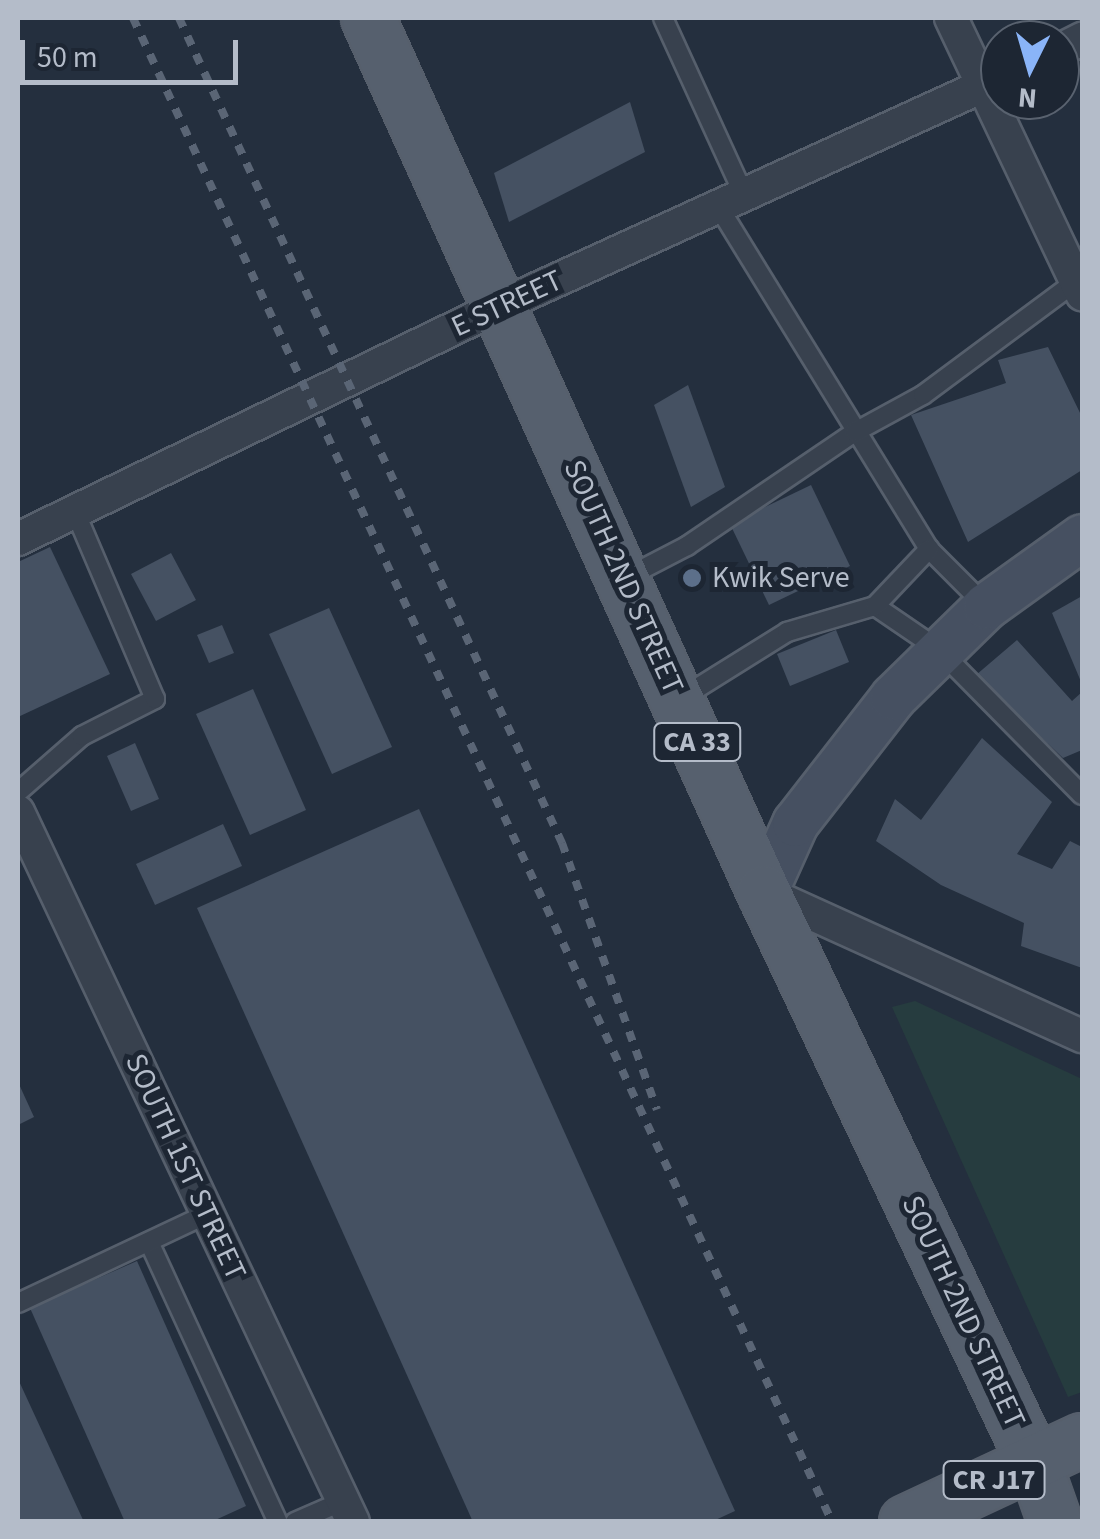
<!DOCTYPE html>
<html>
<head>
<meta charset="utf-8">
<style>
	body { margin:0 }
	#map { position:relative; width:1100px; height:1539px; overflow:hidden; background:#242f3e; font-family:"Source Sans 3",sans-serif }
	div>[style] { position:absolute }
	.green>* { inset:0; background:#263c3f }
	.building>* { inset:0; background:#455162 }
	.roads { filter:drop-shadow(2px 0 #565f6c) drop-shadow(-2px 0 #565f6c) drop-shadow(0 2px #565f6c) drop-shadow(0 -2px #565f6c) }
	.lane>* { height:18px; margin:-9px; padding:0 9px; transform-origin:9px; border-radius:9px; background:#38414e }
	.street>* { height:32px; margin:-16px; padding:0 16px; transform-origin:16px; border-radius:16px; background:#38414e }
	.secondary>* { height:45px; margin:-22.5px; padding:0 22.5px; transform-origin:22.5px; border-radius:22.5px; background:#465061 }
	.primary>* { height:52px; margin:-26px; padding:0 26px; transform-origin:26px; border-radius:26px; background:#56606e }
	.rail>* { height:8px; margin-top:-4px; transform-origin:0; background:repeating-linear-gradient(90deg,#5a6575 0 10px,transparent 0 20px) }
	.dots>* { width:28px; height:28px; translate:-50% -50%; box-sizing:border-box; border:5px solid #1d2633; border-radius:50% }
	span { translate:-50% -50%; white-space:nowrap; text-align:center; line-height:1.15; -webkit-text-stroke:10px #1d2633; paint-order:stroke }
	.shield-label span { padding:2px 8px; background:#1d2633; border:2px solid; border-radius:8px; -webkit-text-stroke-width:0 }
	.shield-label { font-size:28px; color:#b4bcc9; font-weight:700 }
	.street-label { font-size:30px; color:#b4bcc9 }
	.poi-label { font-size:30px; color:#b4bcc9 }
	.left { translate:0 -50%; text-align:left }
	.frame { position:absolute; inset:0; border:20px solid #b4bcc9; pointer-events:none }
	.north { position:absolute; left:980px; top:20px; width:100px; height:100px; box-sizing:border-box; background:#1d2633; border:2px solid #59626f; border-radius:50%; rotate:185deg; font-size:28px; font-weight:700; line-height:40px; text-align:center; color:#b4bcc9 }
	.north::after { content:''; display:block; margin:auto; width:35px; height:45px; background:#8ab4f8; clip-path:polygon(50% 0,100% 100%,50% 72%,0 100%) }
	.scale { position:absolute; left:20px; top:40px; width:218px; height:45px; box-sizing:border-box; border:5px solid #b4bcc9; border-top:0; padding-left:12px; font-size:30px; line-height:35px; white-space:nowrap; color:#b4bcc9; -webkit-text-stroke:8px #1d2633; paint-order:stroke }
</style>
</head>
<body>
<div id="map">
	<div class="green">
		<i style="clip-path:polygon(915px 1001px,1082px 1079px,1082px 1392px,1068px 1397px,892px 1007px)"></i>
	</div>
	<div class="building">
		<i style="clip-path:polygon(630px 102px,645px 152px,509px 222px,494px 173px)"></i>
		<i style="clip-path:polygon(1048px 347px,1082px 417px,1082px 470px,968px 542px,911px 415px,1006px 383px,998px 360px)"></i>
		<i style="clip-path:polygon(688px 385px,725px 487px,691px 507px,654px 405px)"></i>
		<i style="clip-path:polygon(811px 485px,850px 566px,769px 605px,730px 524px)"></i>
		<i style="clip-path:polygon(50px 547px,110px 674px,18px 717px,18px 562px)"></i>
		<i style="clip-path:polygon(171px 553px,196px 600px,156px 621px,131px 574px)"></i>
		<i style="clip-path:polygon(1082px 596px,1082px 684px,1052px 613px)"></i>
		<i style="clip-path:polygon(329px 608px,392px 747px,332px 774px,269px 634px)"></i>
		<i style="clip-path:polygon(222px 625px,234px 653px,209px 663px,197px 635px)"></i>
		<i style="clip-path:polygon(836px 630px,849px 662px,790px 686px,777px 654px)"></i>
		<i style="clip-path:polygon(1017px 640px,1072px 701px,1082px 692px,1082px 750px,1063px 758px,976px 675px)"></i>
		<i style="clip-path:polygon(253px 689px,306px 810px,250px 835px,196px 714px)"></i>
		<i style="clip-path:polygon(982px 738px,1052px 802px,1017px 854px,1052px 869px,1070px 841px,1082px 847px,1082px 968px,1021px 946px,1024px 923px,941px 885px,876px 841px,895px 799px,921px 820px)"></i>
		<i style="clip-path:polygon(135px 743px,159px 799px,131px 811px,107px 756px)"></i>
		<i style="clip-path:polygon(419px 809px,735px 1511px,711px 1522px,473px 1522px,197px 908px)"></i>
		<i style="clip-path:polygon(223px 824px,242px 866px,155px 905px,136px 864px)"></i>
		<i style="clip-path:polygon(18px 1082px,34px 1117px,18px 1125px)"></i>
		<i style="clip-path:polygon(137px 1261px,246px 1506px,211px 1522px,125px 1522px,30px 1308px)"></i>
		<i style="clip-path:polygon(18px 1379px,84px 1522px,18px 1522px)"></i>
	</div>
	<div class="roads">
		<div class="lane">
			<i style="left:663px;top:18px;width:195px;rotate:65.4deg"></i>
			<i style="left:718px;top:206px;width:403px;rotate:58.4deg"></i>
			<i style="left:929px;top:549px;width:81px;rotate:45deg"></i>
			<i style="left:625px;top:578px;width:70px;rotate:-27.3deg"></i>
			<i style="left:687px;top:546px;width:203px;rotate:-34.2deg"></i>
			<i style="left:855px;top:432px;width:77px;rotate:-28.6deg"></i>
			<i style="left:923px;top:395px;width:198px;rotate:-36.6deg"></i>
			<i style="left:875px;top:606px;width:76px;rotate:34.3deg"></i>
			<i style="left:938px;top:649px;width:205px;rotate:45.4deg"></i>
			<i style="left:683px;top:697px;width:123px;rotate:-32deg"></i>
			<i style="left:787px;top:632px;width:92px;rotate:-16.5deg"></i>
			<i style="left:875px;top:606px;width:79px;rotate:-46.5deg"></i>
			<i style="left:18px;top:792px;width:85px;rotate:-41.2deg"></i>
			<i style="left:82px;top:736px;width:82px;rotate:-26.9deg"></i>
			<i style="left:155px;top:699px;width:204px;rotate:-113.1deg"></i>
			<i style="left:149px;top:1242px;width:308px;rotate:65.3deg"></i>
			<i style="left:18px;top:1303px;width:209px;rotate:-25.2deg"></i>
			<i style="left:295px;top:1522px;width:52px;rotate:-23.6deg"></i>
		</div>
		<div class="street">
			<i style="left:951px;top:18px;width:306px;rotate:64.6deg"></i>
			<i style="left:1060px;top:50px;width:25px;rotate:-27deg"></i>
			<i style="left:18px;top:539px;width:538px;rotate:-25.8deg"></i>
			<i style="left:502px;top:305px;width:547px;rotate:-24.5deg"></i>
			<i style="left:18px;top:812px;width:785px;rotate:64.74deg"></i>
			<i style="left:764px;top:892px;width:349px;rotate:24.4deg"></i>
		</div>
		<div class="secondary">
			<i style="left:764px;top:892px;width:76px;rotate:-65.8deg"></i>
			<i style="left:795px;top:823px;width:160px;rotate:-52.1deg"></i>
			<i style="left:893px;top:697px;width:130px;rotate:-44.4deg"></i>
			<i style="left:986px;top:606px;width:118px;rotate:-35.7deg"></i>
		</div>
		<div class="primary">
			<i style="left:368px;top:18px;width:960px;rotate:65.63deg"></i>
			<i style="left:764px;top:892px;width:631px;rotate:64.65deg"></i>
			<i style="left:1034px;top:1462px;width:64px;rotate:70.7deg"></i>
			<i style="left:906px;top:1522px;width:194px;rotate:-25deg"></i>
		</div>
	</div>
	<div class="rail">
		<i style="left:133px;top:18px;width:1658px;rotate:65.07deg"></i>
		<i style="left:179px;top:18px;width:910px;rotate:65.1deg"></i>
		<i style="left:562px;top:843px;width:283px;rotate:70.4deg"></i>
	</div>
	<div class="dots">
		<i style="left:692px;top:578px;background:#5c6f8a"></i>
	</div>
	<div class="shield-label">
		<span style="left:697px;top:742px">CA 33</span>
		<span style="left:994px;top:1480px">CR J17</span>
	</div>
	<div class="street-label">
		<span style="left:507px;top:304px;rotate:-25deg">E STREET</span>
		<span style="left:623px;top:577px;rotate:66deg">SOUTH 2ND STREET</span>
		<span style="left:185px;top:1167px;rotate:65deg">SOUTH 1ST STREET</span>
		<span style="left:963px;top:1312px;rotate:65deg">SOUTH 2ND STREET</span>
	</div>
	<div class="poi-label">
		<span class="left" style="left:712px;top:578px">Kwik Serve</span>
	</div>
	<div class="frame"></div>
	<div class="north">N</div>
	<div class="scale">50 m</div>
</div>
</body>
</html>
